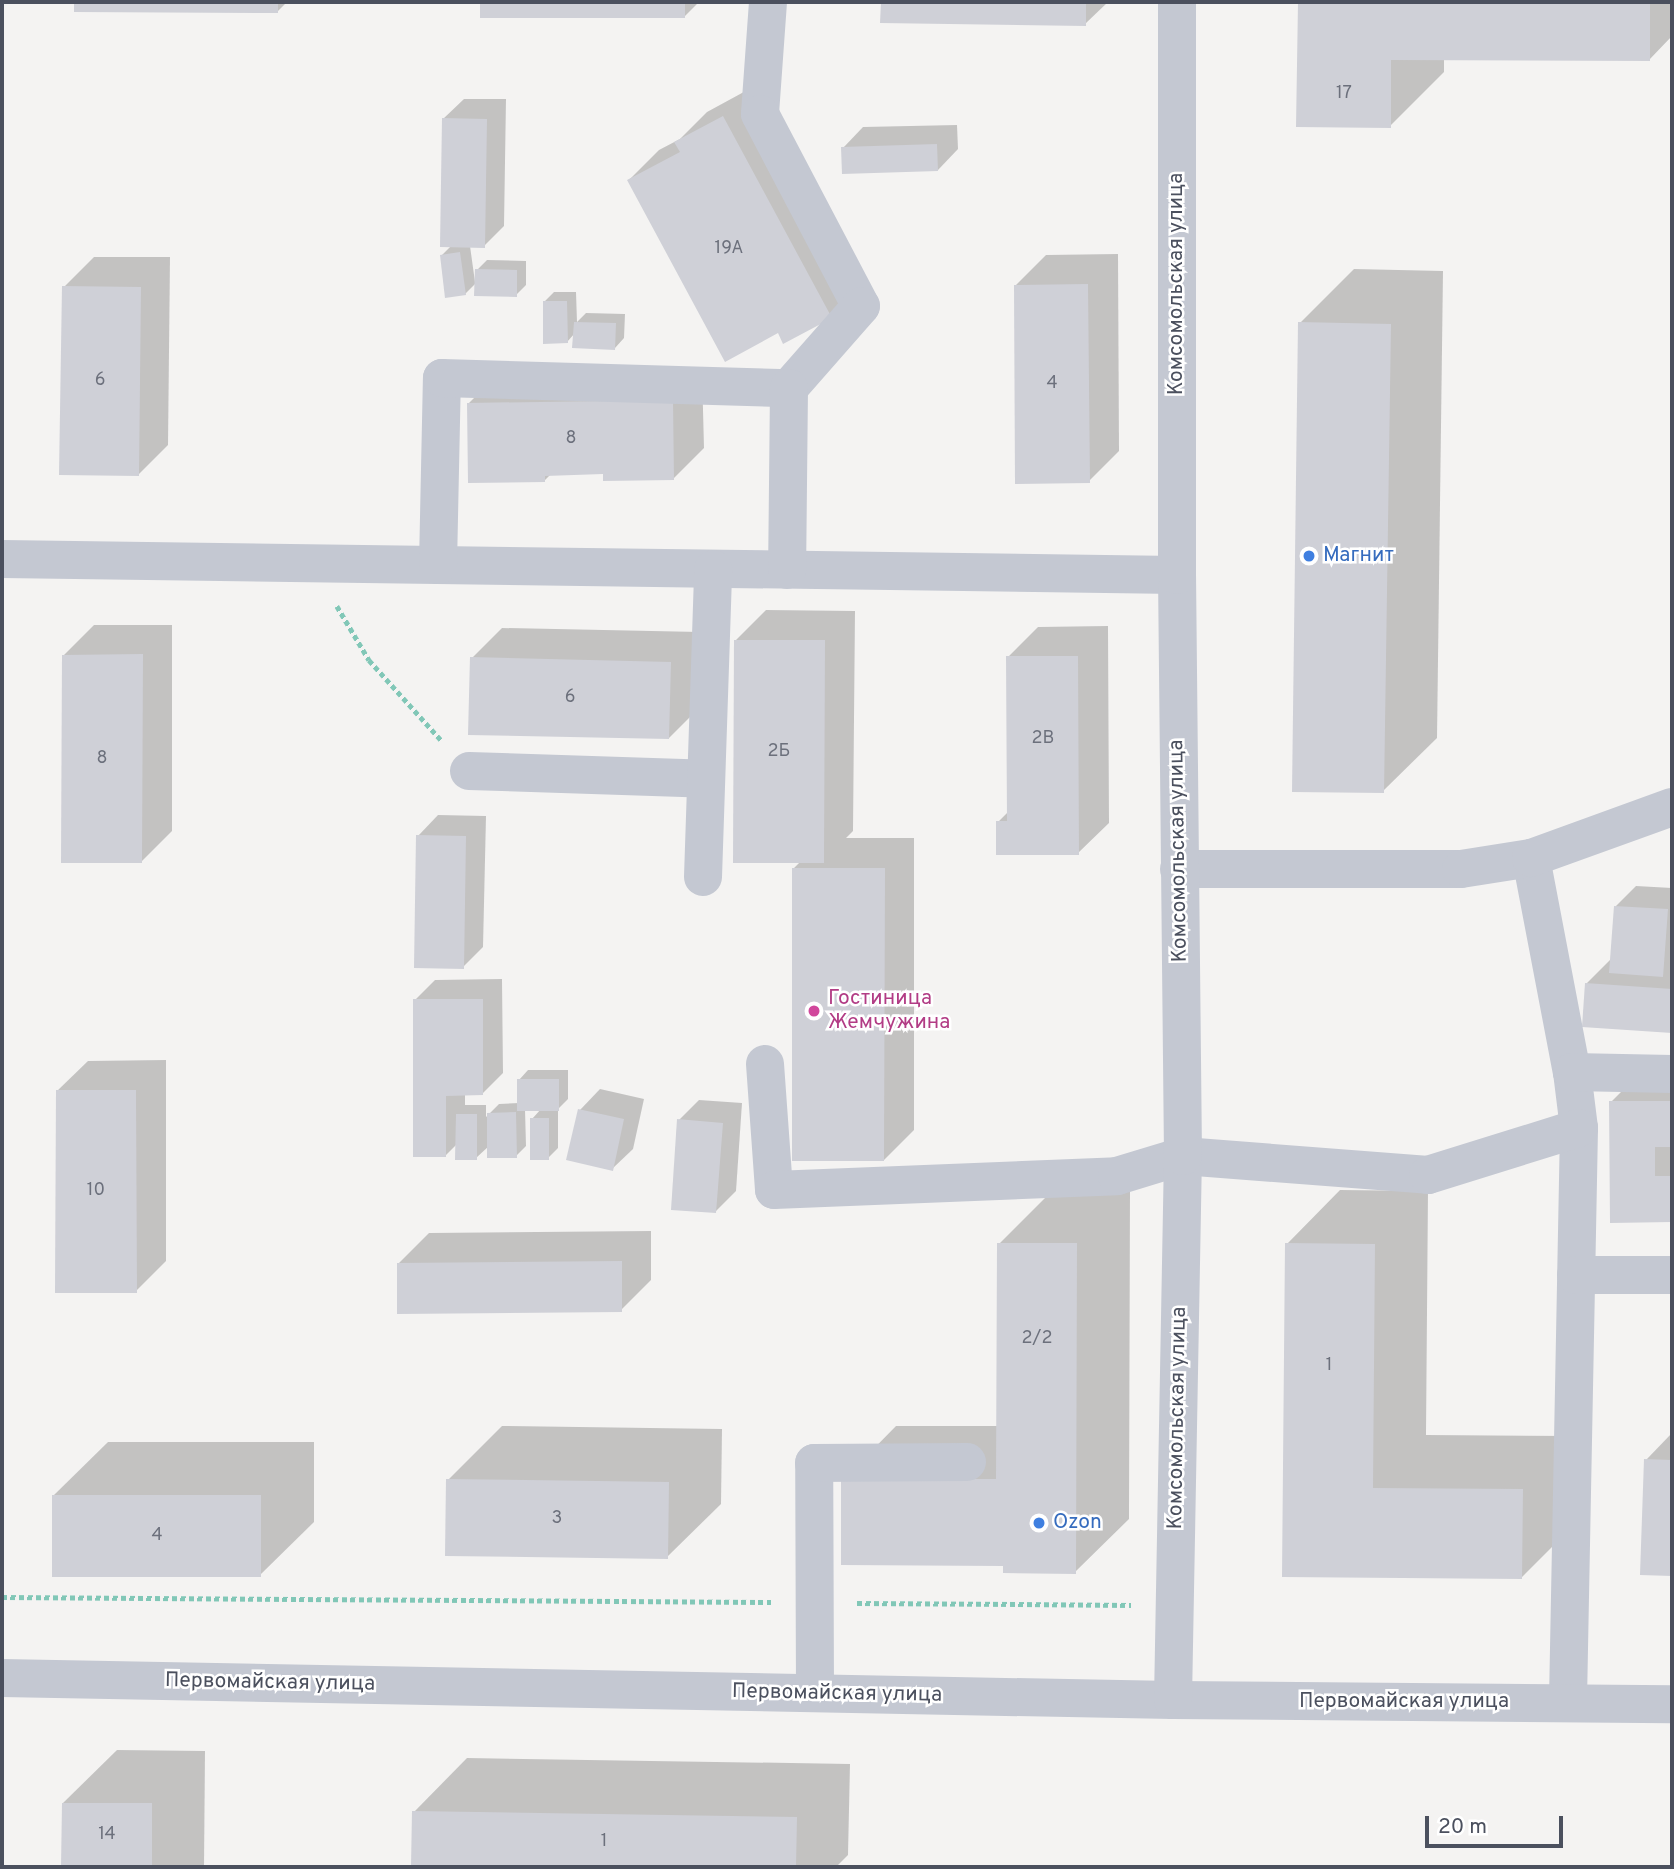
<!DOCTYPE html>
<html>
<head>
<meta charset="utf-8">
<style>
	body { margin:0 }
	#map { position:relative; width:1674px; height:1869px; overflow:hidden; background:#f4f3f2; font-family:Overpass,sans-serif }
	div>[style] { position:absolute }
	.shadow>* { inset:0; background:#0003 }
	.building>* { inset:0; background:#cfd0d7 }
	.path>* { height:4.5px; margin-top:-2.25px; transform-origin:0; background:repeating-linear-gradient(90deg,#81c7b7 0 5px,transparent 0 8.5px) }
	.minor>* { height:38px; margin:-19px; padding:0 19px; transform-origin:19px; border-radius:19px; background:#c4c8d2 }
	.dots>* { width:19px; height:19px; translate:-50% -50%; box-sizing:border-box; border:4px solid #fff; border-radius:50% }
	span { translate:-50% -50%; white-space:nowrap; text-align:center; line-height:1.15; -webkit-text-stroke:5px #fff; paint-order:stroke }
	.number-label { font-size:18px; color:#6c707c }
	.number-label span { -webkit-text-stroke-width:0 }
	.street-label { font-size:21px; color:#4b505e }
	.shop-label { font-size:21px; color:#366cbe }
	.left { translate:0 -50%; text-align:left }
	.hotel-label { font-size:21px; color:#b23c85 }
	.frame { position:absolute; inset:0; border:4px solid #4b505e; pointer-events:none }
	.scale { position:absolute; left:1425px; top:1816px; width:138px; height:32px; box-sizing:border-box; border:4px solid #4b505e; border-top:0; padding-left:9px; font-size:21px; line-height:24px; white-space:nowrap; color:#4b505e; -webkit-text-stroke:5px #fff; paint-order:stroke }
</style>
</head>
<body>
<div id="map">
	<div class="shadow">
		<i style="clip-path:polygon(76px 2px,287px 2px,278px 11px,76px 10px)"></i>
		<i style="clip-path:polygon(482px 2px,699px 2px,684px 17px,482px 16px)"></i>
		<i style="clip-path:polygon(883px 2px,1108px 2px,1085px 24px,882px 21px)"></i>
		<i style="clip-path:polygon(1299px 2px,1672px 2px,1672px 36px,1649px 60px,1444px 58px,1444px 72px,1390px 126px,1298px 125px)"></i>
		<i style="clip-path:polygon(753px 87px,861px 287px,831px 317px,778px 331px,629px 180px,659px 150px,680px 139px,707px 112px)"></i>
		<i style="clip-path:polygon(464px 99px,506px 99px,504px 226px,484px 246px,470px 246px,475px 282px,477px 270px,487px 260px,526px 261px,526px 285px,516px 295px,477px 282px,465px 294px,441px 256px,451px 246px,443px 119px)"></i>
		<i style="clip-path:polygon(957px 125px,958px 149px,938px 170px,843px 148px,863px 127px)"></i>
		<i style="clip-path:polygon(1118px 254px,1119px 451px,1089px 481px,1016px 285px,1046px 255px)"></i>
		<i style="clip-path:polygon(94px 257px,170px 257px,168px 445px,138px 475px,64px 287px)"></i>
		<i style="clip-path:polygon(1354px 269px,1443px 271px,1437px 738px,1383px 791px,1300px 323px)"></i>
		<i style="clip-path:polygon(554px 292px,576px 292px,577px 322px,586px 313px,625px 314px,624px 338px,615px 348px,575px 333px,567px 342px,544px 302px)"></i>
		<i style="clip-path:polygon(702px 371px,704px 448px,674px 478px,605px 473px,551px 474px,545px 480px,469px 403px,499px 373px)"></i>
		<i style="clip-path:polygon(766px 610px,855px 611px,853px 831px,846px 838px,914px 838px,914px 1130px,884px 1160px,794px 868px,801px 861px,736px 640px)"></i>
		<i style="clip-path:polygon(94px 625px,172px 625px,172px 831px,142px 861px,64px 655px)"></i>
		<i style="clip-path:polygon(1108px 626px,1109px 823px,1078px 853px,998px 822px,1009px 811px,1008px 657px,1038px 627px)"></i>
		<i style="clip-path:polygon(502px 628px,700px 632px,699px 708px,669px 738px,472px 658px)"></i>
		<i style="clip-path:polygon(438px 815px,486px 816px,483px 947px,463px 967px,418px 836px)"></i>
		<i style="clip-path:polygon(1636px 886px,1672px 888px,1672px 1031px,1584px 1025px,1586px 984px,1612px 958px,1616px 906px)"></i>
		<i style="clip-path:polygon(502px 979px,503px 1073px,482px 1094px,465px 1094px,465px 1105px,486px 1105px,486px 1117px,499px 1104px,519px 1103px,519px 1080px,528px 1070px,568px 1070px,568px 1099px,558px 1109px,558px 1148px,548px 1158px,532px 1119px,541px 1109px,525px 1109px,526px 1146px,516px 1156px,489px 1146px,476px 1158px,457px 1144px,445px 1156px,415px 1000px,435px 980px)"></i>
		<i style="clip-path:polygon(166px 1060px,166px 1261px,136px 1291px,57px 1091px,88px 1061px)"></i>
		<i style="clip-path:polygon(1672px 1071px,1672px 1221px,1611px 1221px,1611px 1102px,1641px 1072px)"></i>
		<i style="clip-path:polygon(600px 1089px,644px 1099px,633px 1149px,612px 1169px,580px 1110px)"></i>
		<i style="clip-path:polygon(699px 1100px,742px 1103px,736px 1191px,715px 1212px,679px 1120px)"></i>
		<i style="clip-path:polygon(1053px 1190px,1130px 1190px,1129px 1519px,1075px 1572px,1005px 1564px,843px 1480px,896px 1426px,998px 1426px,999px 1244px)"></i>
		<i style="clip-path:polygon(1340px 1190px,1428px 1191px,1426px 1435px,1576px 1436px,1575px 1524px,1521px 1578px,1284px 1575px,1287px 1244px)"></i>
		<i style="clip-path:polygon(651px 1231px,651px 1280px,621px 1310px,399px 1263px,429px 1233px)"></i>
		<i style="clip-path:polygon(502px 1426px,722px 1429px,721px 1504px,667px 1557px,448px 1480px)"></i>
		<i style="clip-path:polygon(1672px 1433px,1672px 1574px,1642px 1573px,1646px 1460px)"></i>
		<i style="clip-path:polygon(108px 1442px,314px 1442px,314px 1522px,260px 1575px,54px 1495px)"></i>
		<i style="clip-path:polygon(117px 1750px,205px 1751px,204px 1867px,63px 1867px,63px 1803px)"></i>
		<i style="clip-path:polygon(467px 1758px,850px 1764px,848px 1855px,836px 1867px,413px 1867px,414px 1812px)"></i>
	</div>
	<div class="building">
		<i style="clip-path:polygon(74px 2px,278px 2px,278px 13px,74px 12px)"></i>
		<i style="clip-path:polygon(480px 2px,685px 2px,685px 18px,480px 18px)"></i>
		<i style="clip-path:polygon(881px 2px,1086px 2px,1086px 26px,880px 23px)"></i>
		<i style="clip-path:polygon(1298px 2px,1650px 2px,1650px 61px,1391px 60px,1391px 128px,1296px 127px)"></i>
		<i style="clip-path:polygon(723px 116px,832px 318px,783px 344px,778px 333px,725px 362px,627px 180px,680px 152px,674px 142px)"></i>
		<i style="clip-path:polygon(442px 118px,487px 119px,485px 248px,440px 247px)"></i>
		<i style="clip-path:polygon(937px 144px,938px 171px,842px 174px,841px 147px)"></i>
		<i style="clip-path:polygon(460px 252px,466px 295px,445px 298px,440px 255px)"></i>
		<i style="clip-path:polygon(475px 269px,517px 270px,517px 297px,474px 296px)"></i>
		<i style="clip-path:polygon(1088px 284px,1090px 483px,1015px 484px,1014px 285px)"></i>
		<i style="clip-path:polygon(62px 286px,141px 287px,139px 476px,59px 475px)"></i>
		<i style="clip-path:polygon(543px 301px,567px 301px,568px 343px,543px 344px)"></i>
		<i style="clip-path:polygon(574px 322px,616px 323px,615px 350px,572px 348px)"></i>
		<i style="clip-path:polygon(1298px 322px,1391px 324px,1384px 793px,1292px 792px)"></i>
		<i style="clip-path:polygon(673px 400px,674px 480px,603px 481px,603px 474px,545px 476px,545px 482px,468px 483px,467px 403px)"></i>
		<i style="clip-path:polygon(734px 640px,825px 640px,824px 863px,733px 863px)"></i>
		<i style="clip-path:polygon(143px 654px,142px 863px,61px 863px,62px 655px)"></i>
		<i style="clip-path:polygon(1006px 656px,1078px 656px,1079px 855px,996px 855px,996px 821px,1007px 821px)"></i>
		<i style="clip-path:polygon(470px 657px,671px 662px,669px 739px,468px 735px)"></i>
		<i style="clip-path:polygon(416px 835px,466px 836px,464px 969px,414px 968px)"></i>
		<i style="clip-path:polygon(792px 868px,885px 868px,884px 1161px,792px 1161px)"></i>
		<i style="clip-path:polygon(1614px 906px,1668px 909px,1663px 977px,1609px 973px)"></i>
		<i style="clip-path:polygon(1585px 983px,1672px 989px,1672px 1033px,1582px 1027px)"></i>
		<i style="clip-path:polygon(413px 999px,483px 999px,483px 1095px,446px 1096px,446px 1157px,413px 1157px)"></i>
		<i style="clip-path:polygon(517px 1079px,559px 1079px,559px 1111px,517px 1111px)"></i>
		<i style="clip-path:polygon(56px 1090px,136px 1090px,137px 1293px,55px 1293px)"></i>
		<i style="clip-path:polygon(1609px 1101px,1672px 1101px,1672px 1147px,1655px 1147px,1655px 1176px,1672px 1176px,1672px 1222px,1610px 1223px)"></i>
		<i style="clip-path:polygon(578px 1109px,624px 1119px,613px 1171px,566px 1160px)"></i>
		<i style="clip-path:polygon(516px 1112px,517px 1158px,487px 1158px,487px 1113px)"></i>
		<i style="clip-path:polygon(456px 1114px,477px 1114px,477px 1160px,455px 1160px)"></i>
		<i style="clip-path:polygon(530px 1118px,549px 1118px,549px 1160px,530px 1160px)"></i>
		<i style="clip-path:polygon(677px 1119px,723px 1123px,716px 1213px,671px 1210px)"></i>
		<i style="clip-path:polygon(997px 1243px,1077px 1243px,1076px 1574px,1003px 1573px,1003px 1566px,841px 1565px,841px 1479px,996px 1479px)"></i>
		<i style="clip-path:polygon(1285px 1243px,1375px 1244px,1373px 1488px,1523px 1489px,1522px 1579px,1282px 1577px)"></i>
		<i style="clip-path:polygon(622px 1261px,622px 1312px,397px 1314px,397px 1263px)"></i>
		<i style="clip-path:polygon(1644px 1459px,1672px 1460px,1672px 1576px,1640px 1575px)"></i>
		<i style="clip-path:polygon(446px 1479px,669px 1482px,668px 1559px,445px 1556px)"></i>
		<i style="clip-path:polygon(52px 1495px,261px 1495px,261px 1577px,52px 1577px)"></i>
		<i style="clip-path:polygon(62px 1803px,152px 1803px,152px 1867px,61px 1867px)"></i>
		<i style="clip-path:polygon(412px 1811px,797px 1817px,796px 1867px,411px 1867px)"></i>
	</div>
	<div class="path">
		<i style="left:337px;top:606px;width:63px;rotate:59.3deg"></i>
		<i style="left:369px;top:660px;width:108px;rotate:48deg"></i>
		<i style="left:2px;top:1597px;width:769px;rotate:0.37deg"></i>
		<i style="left:857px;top:1603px;width:274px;rotate:0.4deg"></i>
	</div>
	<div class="minor">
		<i style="left:768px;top:2px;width:112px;rotate:94.1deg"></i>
		<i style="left:760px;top:114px;width:217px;rotate:62.3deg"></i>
		<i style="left:861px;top:306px;width:109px;rotate:131.3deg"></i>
		<i style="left:2px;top:559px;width:1175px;rotate:0.78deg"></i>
		<i style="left:438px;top:565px;width:187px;rotate:-88.8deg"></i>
		<i style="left:442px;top:378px;width:347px;rotate:1.7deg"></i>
		<i style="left:789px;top:388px;width:182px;rotate:90.6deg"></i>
		<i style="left:469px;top:771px;width:237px;rotate:1.9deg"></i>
		<i style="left:1531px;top:858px;width:218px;rotate:79.2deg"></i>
		<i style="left:1572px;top:1072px;width:56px;rotate:82.9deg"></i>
		<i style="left:1579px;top:1128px;width:575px;rotate:91.1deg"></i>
		<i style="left:1179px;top:869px;width:282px"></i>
		<i style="left:1461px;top:869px;width:71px;rotate:-8.9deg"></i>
		<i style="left:1531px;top:858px;width:150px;rotate:-19.9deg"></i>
		<i style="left:703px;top:877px;width:308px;rotate:-88.1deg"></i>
		<i style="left:765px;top:1064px;width:126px;rotate:85.9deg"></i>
		<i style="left:774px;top:1190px;width:343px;rotate:-2.3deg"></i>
		<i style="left:1117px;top:1176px;width:69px;rotate:-16.9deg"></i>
		<i style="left:1183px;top:1156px;width:246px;rotate:4.4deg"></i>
		<i style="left:1428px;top:1175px;width:158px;rotate:-17.3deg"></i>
		<i style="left:1572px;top:1072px;width:100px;rotate:1.1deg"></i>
		<i style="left:1576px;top:1275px;width:96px"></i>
		<i style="left:2px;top:1678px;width:1171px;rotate:1.08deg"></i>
		<i style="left:1173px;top:1700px;width:499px;rotate:0.5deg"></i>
		<i style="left:815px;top:1693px;width:230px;rotate:-90.2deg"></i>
		<i style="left:814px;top:1463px;width:153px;rotate:-0.4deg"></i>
		<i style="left:1173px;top:1700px;width:544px;rotate:-88.95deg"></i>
		<i style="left:1183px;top:1156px;width:581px;rotate:-90.59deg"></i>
		<i style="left:1177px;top:575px;width:573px;rotate:-90deg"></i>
	</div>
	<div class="dots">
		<i style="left:1309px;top:556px;background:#3f7fe0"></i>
		<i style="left:814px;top:1011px;background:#d1479c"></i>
		<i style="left:1039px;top:1523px;background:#3f7fe0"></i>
	</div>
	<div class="number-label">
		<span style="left:1344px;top:94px">17</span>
		<span style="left:729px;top:249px">19А</span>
		<span style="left:100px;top:381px">6</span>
		<span style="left:1052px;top:384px">4</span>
		<span style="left:571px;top:439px">8</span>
		<span style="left:570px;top:698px">6</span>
		<span style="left:1043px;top:739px">2В</span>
		<span style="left:779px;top:752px">2Б</span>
		<span style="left:102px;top:759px">8</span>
		<span style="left:96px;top:1191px">10</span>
		<span style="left:1037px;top:1339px">2/2</span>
		<span style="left:1329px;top:1366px">1</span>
		<span style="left:557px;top:1519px">3</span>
		<span style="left:157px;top:1536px">4</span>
		<span style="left:107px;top:1835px">14</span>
		<span style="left:604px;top:1842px">1</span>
	</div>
	<div class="street-label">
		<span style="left:1177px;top:284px;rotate:-90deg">Комсомольская улица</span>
		<span style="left:1179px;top:851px;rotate:-91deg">Комсомольская улица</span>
		<span style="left:1178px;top:1418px;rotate:-89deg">Комсомольская улица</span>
		<span style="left:270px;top:1683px;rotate:1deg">Первомайская улица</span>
		<span style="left:837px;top:1694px;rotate:1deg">Первомайская улица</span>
		<span style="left:1404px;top:1702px">Первомайская улица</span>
	</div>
	<div class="shop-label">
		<span class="left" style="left:1323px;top:556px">Магнит</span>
		<span class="left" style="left:1053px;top:1523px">Ozon</span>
	</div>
	<div class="hotel-label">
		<span class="left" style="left:828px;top:1011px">Гостиница<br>Жемчужина</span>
	</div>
	<div class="frame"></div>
	<div class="scale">20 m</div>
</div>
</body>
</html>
